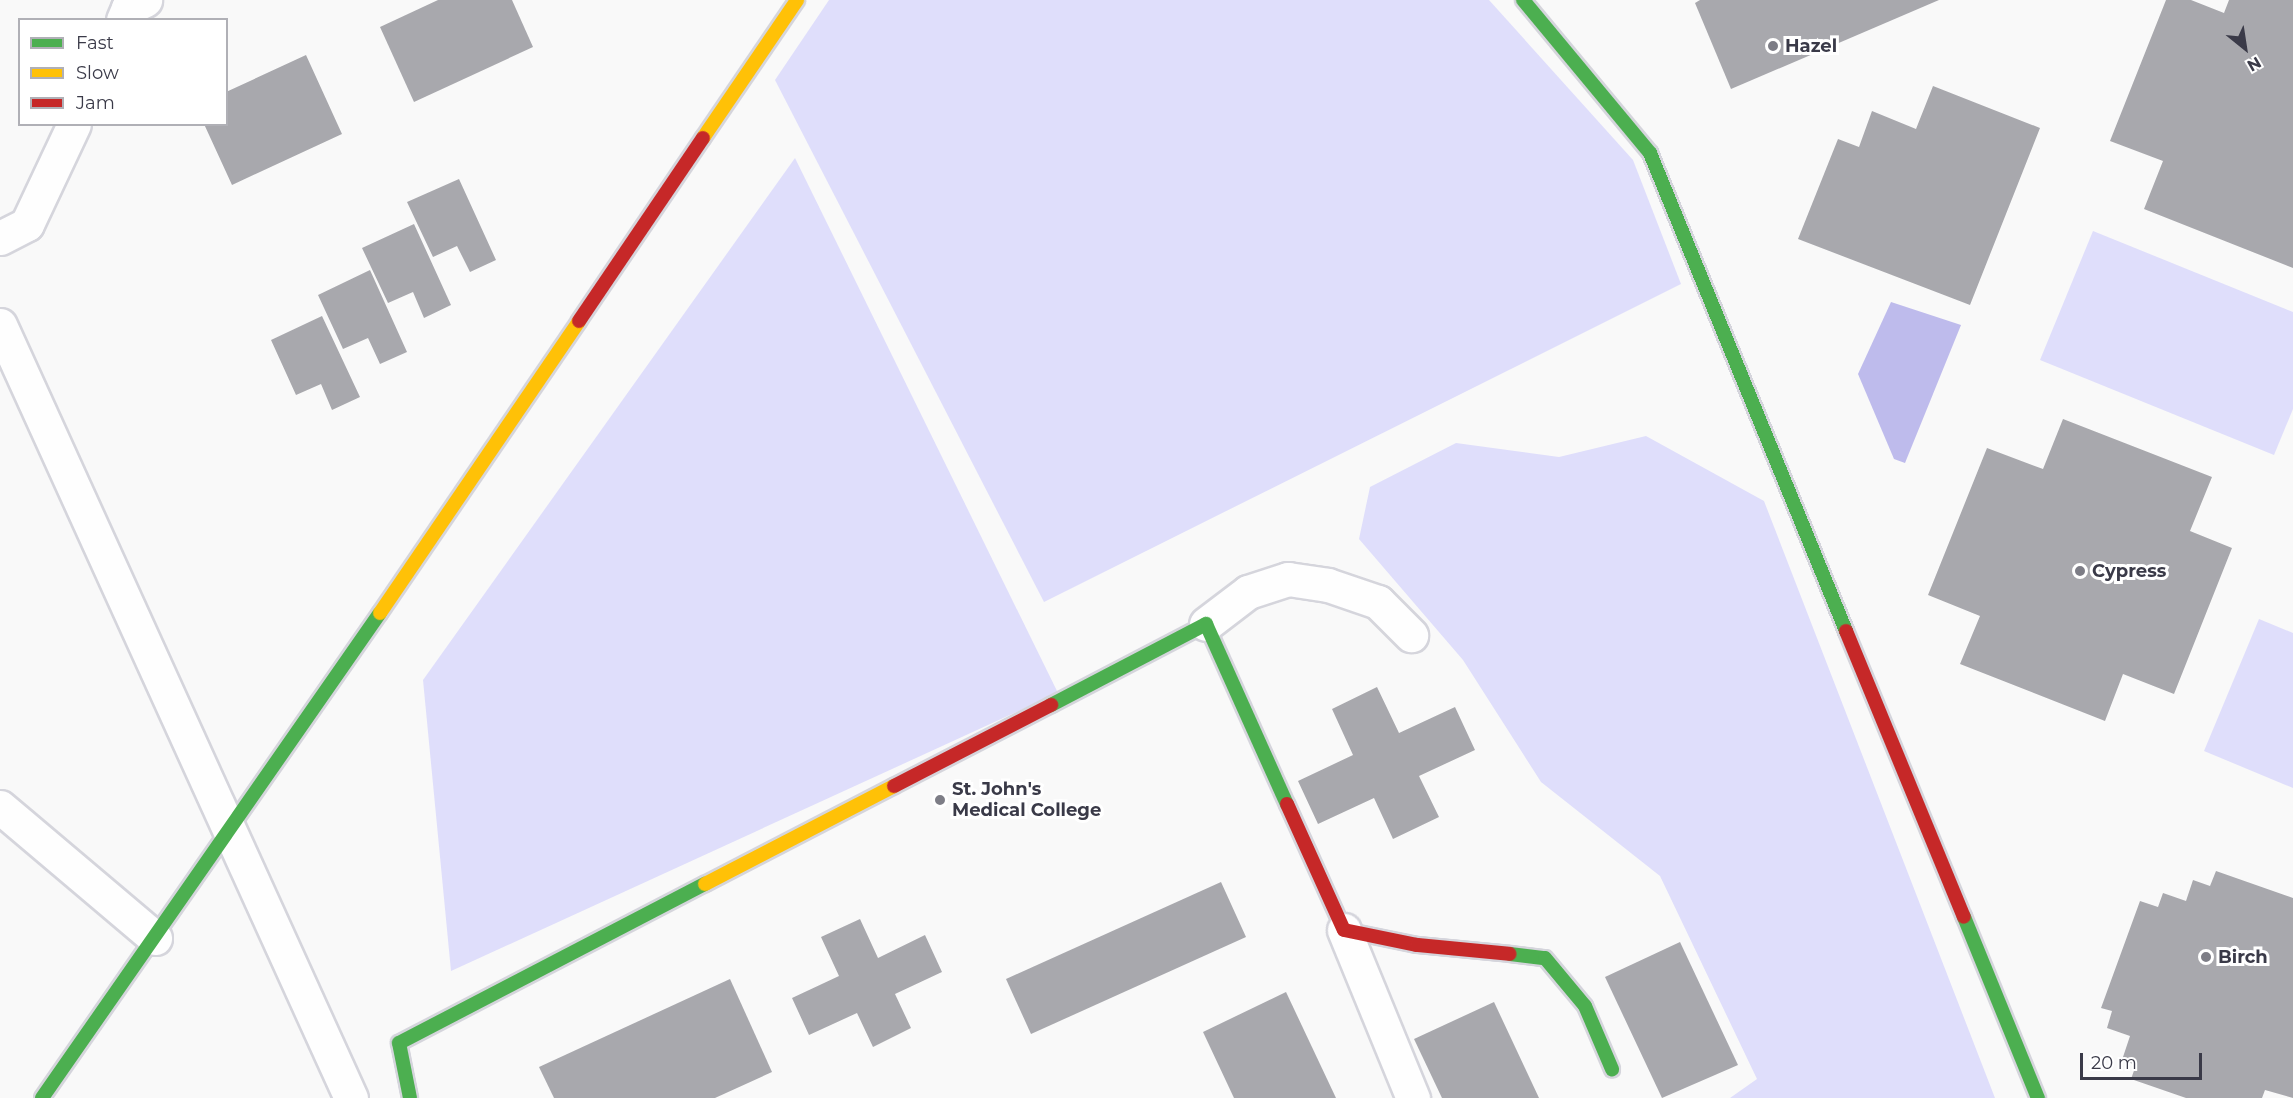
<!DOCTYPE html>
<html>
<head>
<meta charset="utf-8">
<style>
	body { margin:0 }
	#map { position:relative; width:2293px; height:1098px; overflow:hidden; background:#f9f9f9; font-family:Montserrat,sans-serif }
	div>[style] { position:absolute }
	.green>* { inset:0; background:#dfdefb }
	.water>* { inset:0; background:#bebbec }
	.building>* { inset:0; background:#a8a8ad }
	.roads { filter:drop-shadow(2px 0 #d5d5dc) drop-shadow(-2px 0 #d5d5dc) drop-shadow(0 2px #d5d5dc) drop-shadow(0 -2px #d5d5dc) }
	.street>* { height:33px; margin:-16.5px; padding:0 16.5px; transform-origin:16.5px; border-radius:16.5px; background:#fefefe }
	.fast>* { height:14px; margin:-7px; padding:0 7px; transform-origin:7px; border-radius:7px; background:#4caf50 }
	.slow>* { height:14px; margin:-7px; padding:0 7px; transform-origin:7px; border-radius:7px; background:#ffc107 }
	.jam>* { height:14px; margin:-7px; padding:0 7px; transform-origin:7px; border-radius:7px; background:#c62828 }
	.dots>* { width:16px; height:16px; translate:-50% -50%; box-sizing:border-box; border:3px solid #fff; border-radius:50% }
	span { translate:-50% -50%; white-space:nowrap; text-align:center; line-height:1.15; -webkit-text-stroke:6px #fff; paint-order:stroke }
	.poi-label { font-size:18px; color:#3a3a48; font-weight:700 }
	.left { translate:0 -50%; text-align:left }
	.legend { position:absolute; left:18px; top:18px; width:210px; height:108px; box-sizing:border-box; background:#fff; border:2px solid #b0b0b6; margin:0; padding:8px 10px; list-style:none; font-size:18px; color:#3a3a48 }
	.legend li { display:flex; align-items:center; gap:12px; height:30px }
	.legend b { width:30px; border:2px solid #b0b0b6 }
	.north { position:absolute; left:2215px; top:18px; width:60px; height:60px; -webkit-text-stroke:4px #fff; paint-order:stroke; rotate:150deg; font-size:16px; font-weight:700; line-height:24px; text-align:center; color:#3a3a48 }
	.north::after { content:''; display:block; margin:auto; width:21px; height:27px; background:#3a3a48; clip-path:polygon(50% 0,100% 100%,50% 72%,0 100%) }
	.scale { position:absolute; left:2080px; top:1053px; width:122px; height:27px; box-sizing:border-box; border:3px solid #3a3a48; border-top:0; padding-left:8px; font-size:18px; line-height:21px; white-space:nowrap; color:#3a3a48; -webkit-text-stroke:4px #fff; paint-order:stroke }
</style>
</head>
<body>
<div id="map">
	<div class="green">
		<i style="clip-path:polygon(829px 0,1489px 0,1633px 160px,1681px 284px,1044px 602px,775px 80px)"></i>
		<i style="clip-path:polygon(795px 158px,1058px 693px,451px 971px,423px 680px)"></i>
		<i style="clip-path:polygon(2093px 231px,2293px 312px,2293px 409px,2274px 455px,2040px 360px)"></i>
		<i style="clip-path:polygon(1646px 436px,1764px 501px,1995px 1098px,1730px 1098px,1757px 1079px,1660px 876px,1541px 782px,1463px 660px,1359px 539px,1370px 487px,1456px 443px,1559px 457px)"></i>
		<i style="clip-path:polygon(2259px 619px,2293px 633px,2293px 788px,2204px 751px)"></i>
	</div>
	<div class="water">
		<i style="clip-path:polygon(1891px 302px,1961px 325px,1905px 463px,1894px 459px,1858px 374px)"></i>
	</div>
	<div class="building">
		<i style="clip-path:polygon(438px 0,512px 0,533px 47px,414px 102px,380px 27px)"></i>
		<i style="clip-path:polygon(1700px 0,1939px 0,1731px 89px,1695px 3px)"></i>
		<i style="clip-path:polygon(2166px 0,2191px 0,2224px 13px,2229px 0,2293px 0,2293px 268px,2144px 209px,2163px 161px,2110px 141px)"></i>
		<i style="clip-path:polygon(306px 55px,342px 134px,232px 185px,204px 124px,226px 124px,226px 92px)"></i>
		<i style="clip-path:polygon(1933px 86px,2040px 128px,1970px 305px,1798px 239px,1838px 139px,1859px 147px,1872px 111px,1916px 129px)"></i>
		<i style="clip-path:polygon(459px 179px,496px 260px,470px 272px,457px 246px,433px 257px,407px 202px)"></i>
		<i style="clip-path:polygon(414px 224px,451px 305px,424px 318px,413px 292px,388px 303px,362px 248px)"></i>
		<i style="clip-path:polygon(370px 270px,407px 352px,380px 364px,368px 338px,343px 349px,318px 295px)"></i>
		<i style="clip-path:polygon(322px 316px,360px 397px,332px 410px,321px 384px,296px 395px,271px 340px)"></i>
		<i style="clip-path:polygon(2063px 419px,2212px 477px,2190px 531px,2232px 548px,2174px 694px,2123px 674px,2105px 721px,1960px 664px,1980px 616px,1928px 595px,1987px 448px,2043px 469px)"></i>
		<i style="clip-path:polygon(1377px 687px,1399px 733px,1455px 707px,1475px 750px,1419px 776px,1439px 817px,1393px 839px,1374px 798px,1318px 824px,1298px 781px,1353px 755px,1332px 709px)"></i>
		<i style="clip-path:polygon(2216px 871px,2293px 898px,2293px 1098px,2265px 1090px,2262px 1098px,2186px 1098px,2131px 1079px,2136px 1065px,2122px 1060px,2130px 1036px,2107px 1028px,2112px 1011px,2101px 1008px,2140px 901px,2158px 907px,2163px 893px,2186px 901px,2193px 880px,2210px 886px)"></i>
		<i style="clip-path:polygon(1221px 882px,1246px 937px,1031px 1034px,1006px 979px)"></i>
		<i style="clip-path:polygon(860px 919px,878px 958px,925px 935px,942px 972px,895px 994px,911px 1028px,873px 1047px,857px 1013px,809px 1035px,792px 998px,839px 976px,821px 937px)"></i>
		<i style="clip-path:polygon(1680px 942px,1738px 1065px,1662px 1098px,1605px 977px)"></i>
		<i style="clip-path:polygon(730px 979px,772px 1072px,715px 1098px,554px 1098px,539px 1067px)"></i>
		<i style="clip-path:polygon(1286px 992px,1336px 1098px,1234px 1098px,1203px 1032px)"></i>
		<i style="clip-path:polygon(1494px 1002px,1539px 1098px,1442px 1098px,1414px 1039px)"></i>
	</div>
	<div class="roads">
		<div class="street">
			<i style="left:123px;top:20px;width:13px;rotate:-67deg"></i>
			<i style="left:128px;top:8px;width:19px;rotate:-25deg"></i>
			<i style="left:0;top:238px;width:30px;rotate:-27deg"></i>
			<i style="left:27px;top:224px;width:110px;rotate:-64.8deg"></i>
			<i style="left:0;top:325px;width:849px;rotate:65.58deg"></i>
			<i style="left:1206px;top:624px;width:53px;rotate:-37.3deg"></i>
			<i style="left:1248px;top:592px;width:42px;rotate:-18deg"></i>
			<i style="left:1288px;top:579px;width:40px;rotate:8.5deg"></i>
			<i style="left:1328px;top:585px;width:53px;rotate:18.8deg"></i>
			<i style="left:1378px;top:602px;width:47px;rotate:45deg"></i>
			<i style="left:0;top:807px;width:203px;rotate:40.2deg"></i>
			<i style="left:1344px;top:930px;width:182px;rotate:67.7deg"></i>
		</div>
		<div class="fast">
			<i style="left:1523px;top:0;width:199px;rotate:50.3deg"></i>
			<i style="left:1650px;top:153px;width:517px;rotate:67.7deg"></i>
			<i style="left:1051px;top:705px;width:175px;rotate:-27.6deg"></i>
			<i style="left:1206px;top:624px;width:197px;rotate:65.8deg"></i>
			<i style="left:1964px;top:917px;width:196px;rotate:67.8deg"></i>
			<i style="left:1510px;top:954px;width:35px;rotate:7deg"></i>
			<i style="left:1545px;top:958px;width:62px;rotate:50.2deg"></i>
			<i style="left:1585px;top:1006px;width:69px;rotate:66.8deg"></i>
			<i style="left:42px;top:1098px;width:591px;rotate:-55.13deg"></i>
			<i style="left:410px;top:1098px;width:56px;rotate:-101.3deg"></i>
			<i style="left:399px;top:1043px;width:345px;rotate:-27.5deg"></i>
		</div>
		<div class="slow">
			<i style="left:703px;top:138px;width:167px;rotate:-55.7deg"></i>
			<i style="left:380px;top:613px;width:353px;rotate:-55.7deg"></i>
			<i style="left:705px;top:884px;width:213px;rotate:-27.4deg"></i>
		</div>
		<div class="jam">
			<i style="left:579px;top:321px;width:221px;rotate:-55.9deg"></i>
			<i style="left:1846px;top:631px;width:309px;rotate:67.6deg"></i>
			<i style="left:894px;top:786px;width:177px;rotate:-27.3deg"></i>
			<i style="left:1287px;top:804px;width:138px;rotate:65.7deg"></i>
			<i style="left:1344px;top:930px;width:75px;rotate:11.6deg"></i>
			<i style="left:1417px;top:945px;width:93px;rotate:5.5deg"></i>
		</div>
	</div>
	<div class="dots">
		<i style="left:1773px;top:46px;background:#7d7d86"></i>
		<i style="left:2080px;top:571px;background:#7d7d86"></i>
		<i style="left:940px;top:800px;background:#7d7d86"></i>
		<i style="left:2206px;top:957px;background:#7d7d86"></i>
	</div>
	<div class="poi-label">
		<span class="left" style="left:1785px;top:46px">Hazel</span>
		<span class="left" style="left:2092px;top:571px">Cypress</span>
		<span class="left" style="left:952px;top:800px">St. John's<br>Medical College</span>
		<span class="left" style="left:2218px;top:957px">Birch</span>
	</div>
	<ul class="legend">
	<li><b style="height:8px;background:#4caf50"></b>Fast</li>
	<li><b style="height:8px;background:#ffc107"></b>Slow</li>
	<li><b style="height:8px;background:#c62828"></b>Jam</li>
	</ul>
	<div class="north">N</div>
	<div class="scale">20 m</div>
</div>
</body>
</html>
